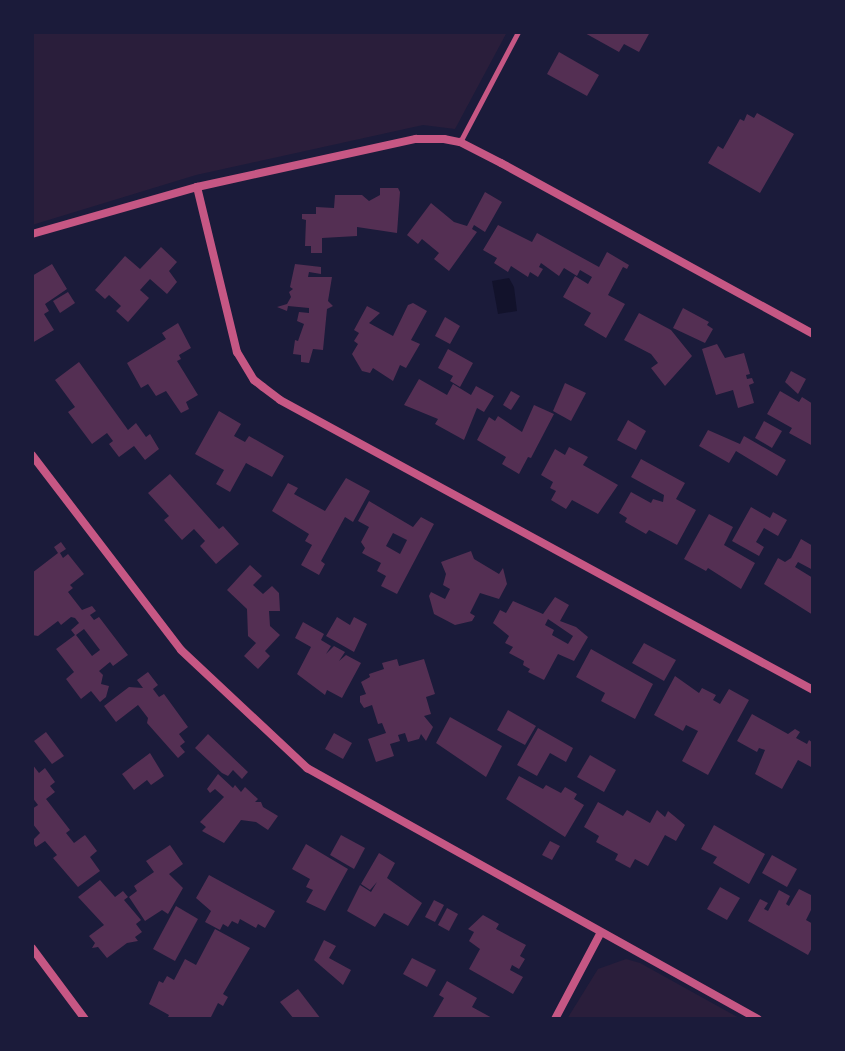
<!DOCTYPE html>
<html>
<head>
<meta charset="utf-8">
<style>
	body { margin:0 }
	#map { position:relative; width:845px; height:1051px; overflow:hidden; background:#1b1b3a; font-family:"DM Sans",sans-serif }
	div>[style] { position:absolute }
	.green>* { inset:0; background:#2a1e3b }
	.water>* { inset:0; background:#12122b }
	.building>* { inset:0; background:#542f53 }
	.service>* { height:5px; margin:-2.5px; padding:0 2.5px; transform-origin:2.5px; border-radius:2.5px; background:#c65784 }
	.minor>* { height:8px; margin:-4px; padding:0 4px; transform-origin:4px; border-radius:4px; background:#c65784 }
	span { translate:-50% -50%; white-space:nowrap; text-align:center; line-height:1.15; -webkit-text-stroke:7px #1b1b3a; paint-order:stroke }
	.frame { position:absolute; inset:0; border:34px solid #1b1b3a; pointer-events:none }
</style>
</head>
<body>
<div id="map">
	<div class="green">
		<i style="clip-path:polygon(32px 32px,507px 32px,455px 129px,423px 125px,196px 175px,32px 225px)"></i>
		<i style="clip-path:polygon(626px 959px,640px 963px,741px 1019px,567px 1019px,598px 969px)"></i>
	</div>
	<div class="water">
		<i style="clip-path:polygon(509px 278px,514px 287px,517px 311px,498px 314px,492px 281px)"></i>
	</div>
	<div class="building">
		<i style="clip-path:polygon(583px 32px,650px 32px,639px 52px,624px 44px,619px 52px)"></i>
		<i style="clip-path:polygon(559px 52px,599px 75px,587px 96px,547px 74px)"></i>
		<i style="clip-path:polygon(757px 113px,794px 134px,760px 193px,708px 163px,718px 146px,723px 149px,740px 119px,744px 121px,747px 114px,754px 118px)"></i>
		<i style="clip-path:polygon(380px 188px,398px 188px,400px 192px,397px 233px,357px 227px,357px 236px,322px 238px,322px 253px,311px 253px,311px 246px,305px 246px,306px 220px,302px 219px,302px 214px,316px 214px,316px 207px,334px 208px,335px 195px,362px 195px,369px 201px,380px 195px)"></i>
		<i style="clip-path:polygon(485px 192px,502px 202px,485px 232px,474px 225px,472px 229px,477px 232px,449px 271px,434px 259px,439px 253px,422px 239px,418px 244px,407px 235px,431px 203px,454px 222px,467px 226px)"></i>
		<i style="clip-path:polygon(498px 225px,532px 242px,537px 233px,599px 267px,607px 252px,629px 265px,627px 269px,623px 267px,608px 295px,625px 304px,606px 338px,584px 325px,591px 313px,563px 297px,575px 276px,588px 284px,592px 277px,580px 270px,577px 276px,564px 268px,559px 276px,541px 263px,539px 267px,543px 269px,538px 277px,530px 272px,528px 277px,511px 266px,508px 272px,494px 263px,497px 258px,483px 250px)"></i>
		<i style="clip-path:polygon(161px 247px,177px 262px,169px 271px,177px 282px,167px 294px,150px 279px,140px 290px,149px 298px,128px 322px,116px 311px,121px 306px,109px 295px,105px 299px,95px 290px,125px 256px,140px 269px)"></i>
		<i style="clip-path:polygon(52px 264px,67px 289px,45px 304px,49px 311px,44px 314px,54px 330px,32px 343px,32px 276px)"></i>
		<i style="clip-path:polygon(295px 264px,321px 267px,321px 274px,309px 272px,308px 277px,332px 277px,328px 301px,333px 306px,327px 309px,323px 350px,313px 349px,309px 363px,301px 362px,301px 355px,293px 354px,295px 340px,298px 341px,304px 324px,297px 321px,299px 312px,309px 313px,309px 308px,288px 306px,287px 311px,277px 307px,287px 304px,291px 297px,289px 292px,293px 289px,290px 287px)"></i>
		<i style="clip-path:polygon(68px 292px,75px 303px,60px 313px,53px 301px)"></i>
		<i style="clip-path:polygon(413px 303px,427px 311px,411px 340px,420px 344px,406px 368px,400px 365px,393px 381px,373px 368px,370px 373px,362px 371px,352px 354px,358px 344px,354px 341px,359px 333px,354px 330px,367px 306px,380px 313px,369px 323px,393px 336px,408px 305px)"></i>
		<i style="clip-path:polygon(683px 308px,709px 322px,707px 325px,713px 329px,705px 343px,673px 328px)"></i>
		<i style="clip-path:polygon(639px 313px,671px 330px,692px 356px,665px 386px,651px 368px,658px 363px,651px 354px,624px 340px)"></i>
		<i style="clip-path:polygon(445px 317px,460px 326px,450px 344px,435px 336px)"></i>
		<i style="clip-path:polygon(178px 323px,191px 348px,179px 355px,181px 359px,177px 361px,198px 395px,186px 402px,189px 409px,181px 413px,166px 391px,156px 396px,148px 384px,141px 388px,127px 363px,166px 339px,162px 333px)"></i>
		<i style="clip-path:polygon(717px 344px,725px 358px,744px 353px,750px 374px,746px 375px,747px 379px,752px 378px,754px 383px,749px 385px,754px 403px,738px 408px,733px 390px,716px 395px,702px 349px)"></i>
		<i style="clip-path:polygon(448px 349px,473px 363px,460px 387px,450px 381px,453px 376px,438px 368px)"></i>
		<i style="clip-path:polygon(79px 362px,128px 430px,136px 423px,146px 437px,150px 434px,159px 449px,145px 460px,134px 446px,119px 457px,109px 444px,113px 441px,107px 433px,92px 444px,68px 412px,75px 407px,55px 380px)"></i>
		<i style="clip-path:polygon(791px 371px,806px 379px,798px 394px,785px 382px)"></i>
		<i style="clip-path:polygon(419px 379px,447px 395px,453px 384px,471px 395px,476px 386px,494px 396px,484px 412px,477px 408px,464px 440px,435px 424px,438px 419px,404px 405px)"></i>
		<i style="clip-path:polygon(565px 383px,586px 393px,571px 421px,553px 411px)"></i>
		<i style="clip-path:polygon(511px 391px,520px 396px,511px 410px,503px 405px)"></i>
		<i style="clip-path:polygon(780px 391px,799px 402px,802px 397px,813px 404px,813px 446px,789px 433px,792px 428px,767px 414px)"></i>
		<i style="clip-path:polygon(534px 405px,554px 414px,531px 458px,528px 457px,519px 474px,502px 464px,506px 457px,477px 440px,489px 417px,495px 421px,498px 416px,522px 432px)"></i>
		<i style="clip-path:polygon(219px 411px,241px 424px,234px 436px,245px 442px,249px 436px,284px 456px,272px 477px,246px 463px,230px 492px,216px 484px,224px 470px,195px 454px)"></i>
		<i style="clip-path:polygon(628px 420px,646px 431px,636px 450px,617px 440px)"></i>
		<i style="clip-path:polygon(764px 421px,782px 431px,772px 448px,755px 438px)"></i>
		<i style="clip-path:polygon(708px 430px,740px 444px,744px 436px,786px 460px,777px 476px,736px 451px,729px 463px,699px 446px)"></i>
		<i style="clip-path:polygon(569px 447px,588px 457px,583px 465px,618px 485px,598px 514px,572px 500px,566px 509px,551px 500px,556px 491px,550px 488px,553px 482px,541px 475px,555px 449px,565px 455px)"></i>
		<i style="clip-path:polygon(641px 459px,685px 483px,676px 499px,696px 510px,677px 545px,649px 530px,646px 534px,625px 522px,627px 518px,619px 513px,631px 492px,651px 503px,653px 499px,663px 502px,664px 495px,631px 477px)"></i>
		<i style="clip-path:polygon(170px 474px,219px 529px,223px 526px,239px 544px,216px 564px,200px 546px,205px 541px,194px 529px,182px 540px,164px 520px,169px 516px,148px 493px)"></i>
		<i style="clip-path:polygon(346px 478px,370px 491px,353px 522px,345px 517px,321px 561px,325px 564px,319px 575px,301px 565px,312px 545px,305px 541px,309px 534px,272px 511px,288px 483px,298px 488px,294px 494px,325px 511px)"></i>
		<i style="clip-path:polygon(evenodd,369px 501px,413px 527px,421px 517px,434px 524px,397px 594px,381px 586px,386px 576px,377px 571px,381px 563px,362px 553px,365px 548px,361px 542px,369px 527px,358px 521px,369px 501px,393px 533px,407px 540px,400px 554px,386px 546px,393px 533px)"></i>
		<i style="clip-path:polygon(751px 507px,770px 518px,773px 512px,787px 520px,778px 536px,764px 528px,756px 542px,764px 547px,759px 556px,732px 541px)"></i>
		<i style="clip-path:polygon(709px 514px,733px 527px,724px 545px,755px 563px,741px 589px,708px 568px,706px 571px,684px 559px)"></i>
		<i style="clip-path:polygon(801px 539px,813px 546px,813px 570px,798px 562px,795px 567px,813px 578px,813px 615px,764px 584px,778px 558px,785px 562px,791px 558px)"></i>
		<i style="clip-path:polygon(evenodd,61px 542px,66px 549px,60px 553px,63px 558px,68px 554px,84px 574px,70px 585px,73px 588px,68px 592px,82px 610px,92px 606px,96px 611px,90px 615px,94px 620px,99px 617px,128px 655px,113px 666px,110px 662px,99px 671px,103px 675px,101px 684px,109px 686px,106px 697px,100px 702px,91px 691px,81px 699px,66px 679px,74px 672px,56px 649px,75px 635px,71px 630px,79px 623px,75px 618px,71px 617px,61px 625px,58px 621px,38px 636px,32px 635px,32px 573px,58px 553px,54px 547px,61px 542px,84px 629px,100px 650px,92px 656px,76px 635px,84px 629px)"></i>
		<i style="clip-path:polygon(471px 551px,474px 559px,499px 574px,503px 568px,507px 584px,499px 599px,480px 593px,470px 613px,475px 616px,472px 621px,455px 625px,434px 614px,429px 596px,431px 592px,445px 599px,450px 589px,443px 585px,446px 574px,441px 562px)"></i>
		<i style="clip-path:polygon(250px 565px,262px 576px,253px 585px,263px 594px,272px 586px,279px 593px,280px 611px,269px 611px,270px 626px,280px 635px,265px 651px,270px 656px,258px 669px,244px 656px,256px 643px,248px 636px,247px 609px,227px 590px)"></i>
		<i style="clip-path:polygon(evenodd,555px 597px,569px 605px,560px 621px,576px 627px,588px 637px,574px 661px,558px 654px,544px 680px,528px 672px,530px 669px,523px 665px,524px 661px,509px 653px,513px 647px,505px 643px,509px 636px,493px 623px,500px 610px,506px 613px,513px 601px,543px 614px,555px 597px,548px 619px,573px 636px,568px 644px,552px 635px,554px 630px,545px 625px,548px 619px)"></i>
		<i style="clip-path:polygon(337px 617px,350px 625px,354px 617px,367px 624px,354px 652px,326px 636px)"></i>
		<i style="clip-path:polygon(303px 622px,324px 634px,321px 640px,331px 646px,326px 654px,334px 646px,345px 652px,339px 661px,346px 655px,361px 663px,342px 698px,327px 690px,325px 695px,297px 674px,311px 647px,295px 638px)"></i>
		<i style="clip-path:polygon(644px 643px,676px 660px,664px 681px,632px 663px)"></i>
		<i style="clip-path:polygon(591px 649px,653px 684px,635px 719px,601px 701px,605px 693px,576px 677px)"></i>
		<i style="clip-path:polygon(397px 659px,399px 666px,424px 659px,435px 694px,426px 697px,431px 714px,424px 716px,433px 727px,426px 741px,421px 734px,419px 739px,408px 742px,405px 733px,398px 735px,400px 741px,390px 744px,394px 756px,376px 762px,368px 739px,386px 733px,382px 723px,378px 724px,372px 705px,364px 708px,360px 702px,360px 696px,366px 694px,361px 682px,370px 677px,369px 674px,384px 669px,382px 663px)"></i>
		<i style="clip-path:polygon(148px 672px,158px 685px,153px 689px,159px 697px,164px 694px,188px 727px,179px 734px,185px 742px,180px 746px,185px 752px,178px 758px,147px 723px,148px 718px,138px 705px,116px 722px,104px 706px,129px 687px,143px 688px,137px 680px)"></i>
		<i style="clip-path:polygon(675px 676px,699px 693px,702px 688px,716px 695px,713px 700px,720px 704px,729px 689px,749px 700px,708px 775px,682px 761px,698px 731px,686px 725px,683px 731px,654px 715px)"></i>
		<i style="clip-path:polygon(508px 710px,536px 726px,525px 745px,497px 730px)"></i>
		<i style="clip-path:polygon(752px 714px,788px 734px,795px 729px,800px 732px,796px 738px,807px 744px,809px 740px,813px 743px,813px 768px,798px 760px,782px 789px,755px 774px,765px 750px,759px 748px,757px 752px,737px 741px)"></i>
		<i style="clip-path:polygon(450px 717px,502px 746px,486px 777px,436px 743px)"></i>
		<i style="clip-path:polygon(538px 728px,573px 748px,566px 762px,550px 753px,537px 776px,517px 765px)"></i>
		<i style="clip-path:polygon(46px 732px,64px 756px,52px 764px,34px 741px)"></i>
		<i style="clip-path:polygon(334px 733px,352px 743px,343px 759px,325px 749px)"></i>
		<i style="clip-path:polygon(208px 734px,248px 772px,242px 779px,233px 770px,228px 776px,222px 773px,195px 748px)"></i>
		<i style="clip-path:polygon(150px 753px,164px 776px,151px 785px,147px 780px,134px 790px,122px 774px)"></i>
		<i style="clip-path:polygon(590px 755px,616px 770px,604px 792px,577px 777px)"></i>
		<i style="clip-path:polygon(32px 764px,39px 773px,45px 768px,55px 782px,50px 786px,55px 792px,46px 799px,70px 830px,66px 833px,74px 843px,85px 835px,97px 851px,90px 857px,100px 871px,78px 887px,53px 858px,57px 855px,45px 841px,36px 847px,32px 841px,40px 833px,32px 823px,32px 809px,38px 805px,32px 797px)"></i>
		<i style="clip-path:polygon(218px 774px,233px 788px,235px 785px,241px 792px,245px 787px,258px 799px,255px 802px,261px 802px,263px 807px,278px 816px,268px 830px,256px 822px,241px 820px,224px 843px,202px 831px,206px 827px,200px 822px,224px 797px,215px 789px,210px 793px,207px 789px)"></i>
		<i style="clip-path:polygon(519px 776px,543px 789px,546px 785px,561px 793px,565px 787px,577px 794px,574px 799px,584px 805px,565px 837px,506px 799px)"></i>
		<i style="clip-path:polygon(598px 802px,623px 816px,627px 810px,650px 823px,657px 810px,665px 817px,668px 811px,685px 825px,676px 841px,665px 835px,648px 866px,635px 859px,630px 868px,615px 860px,618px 854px,596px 842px,599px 836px,584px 827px)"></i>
		<i style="clip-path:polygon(714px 825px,765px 854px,749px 884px,713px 863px,717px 857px,701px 849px)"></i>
		<i style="clip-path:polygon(341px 835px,365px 848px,354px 869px,330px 855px)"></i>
		<i style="clip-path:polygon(550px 841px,560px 846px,552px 860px,542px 855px)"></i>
		<i style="clip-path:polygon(306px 844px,348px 869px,325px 911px,306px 902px,313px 890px,306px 887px,310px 879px,292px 869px)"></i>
		<i style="clip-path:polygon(170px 845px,183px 864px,169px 874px,183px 888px,168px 914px,162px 910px,145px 921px,129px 897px,137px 891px,134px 886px,154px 872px,146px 861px)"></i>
		<i style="clip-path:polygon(379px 853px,395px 863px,387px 878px,422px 903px,408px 926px,384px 913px,375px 927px,347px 911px,360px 885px,371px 892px,377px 882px,370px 890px,361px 884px)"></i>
		<i style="clip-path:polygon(772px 855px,797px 869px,787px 887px,762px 873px)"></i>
		<i style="clip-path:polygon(209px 875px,275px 911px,265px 928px,258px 924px,256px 928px,240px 919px,238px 924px,232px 921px,228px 927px,223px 924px,220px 930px,205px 922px,211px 911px,196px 898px)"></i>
		<i style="clip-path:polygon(100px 880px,115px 897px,123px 891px,128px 897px,124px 900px,141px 920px,136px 924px,142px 932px,135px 937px,138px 941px,127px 943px,107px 958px,98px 947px,92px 948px,95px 943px,89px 936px,104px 925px,78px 897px)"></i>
		<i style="clip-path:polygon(720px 887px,740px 898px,727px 920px,707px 909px)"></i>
		<i style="clip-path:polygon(799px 889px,813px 896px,813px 906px,806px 920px,813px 924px,813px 946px,808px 955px,748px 921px,760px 899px,768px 903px,764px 909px,768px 911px,779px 890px,790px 896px,786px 904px,789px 906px)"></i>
		<i style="clip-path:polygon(434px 900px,444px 905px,435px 922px,425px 917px)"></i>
		<i style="clip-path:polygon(176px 906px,198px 919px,175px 961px,153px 949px)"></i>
		<i style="clip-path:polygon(447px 908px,458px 914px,449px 931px,438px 925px)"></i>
		<i style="clip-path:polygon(483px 915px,499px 924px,496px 929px,526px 945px,520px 956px,525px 959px,519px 969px,512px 965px,510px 970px,523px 977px,513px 994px,469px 969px,480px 949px,469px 941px,474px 932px,468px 929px)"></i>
		<i style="clip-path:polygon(215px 929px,250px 948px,223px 994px,228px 997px,223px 1006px,218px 1003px,210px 1019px,167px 1019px,169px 1015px,149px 1004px,159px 981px,163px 983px,167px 976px,174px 980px,185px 959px,196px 965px)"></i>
		<i style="clip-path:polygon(324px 940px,336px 946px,329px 958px,351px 970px,343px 985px,314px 960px)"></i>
		<i style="clip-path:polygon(412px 958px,436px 970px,427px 987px,403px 974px)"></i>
		<i style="clip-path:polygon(447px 981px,477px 998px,472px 1007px,494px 1019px,432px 1019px,444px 998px,439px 995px)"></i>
		<i style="clip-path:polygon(298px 989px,321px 1019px,294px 1019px,280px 1002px)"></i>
	</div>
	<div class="service">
		<i style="left:460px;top:142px;width:124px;rotate:-62.2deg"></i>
	</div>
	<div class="minor">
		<i style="left:197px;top:187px;width:170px;rotate:76.4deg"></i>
		<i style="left:237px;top:352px;width:33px;rotate:59deg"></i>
		<i style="left:254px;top:380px;width:11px;rotate:38deg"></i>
		<i style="left:263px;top:387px;width:21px;rotate:37deg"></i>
		<i style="left:280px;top:400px;width:607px;rotate:28.55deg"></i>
		<i style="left:32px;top:234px;width:172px;rotate:-15.9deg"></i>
		<i style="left:197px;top:187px;width:224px;rotate:-12.4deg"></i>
		<i style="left:416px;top:139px;width:28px"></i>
		<i style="left:444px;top:139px;width:16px;rotate:11deg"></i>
		<i style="left:460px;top:142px;width:46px;rotate:27.1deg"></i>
		<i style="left:501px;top:163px;width:356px;rotate:28.7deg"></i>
		<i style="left:32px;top:455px;width:245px;rotate:52.6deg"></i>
		<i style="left:181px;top:650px;width:173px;rotate:43.1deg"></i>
		<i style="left:307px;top:768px;width:516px;rotate:29.1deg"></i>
		<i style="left:32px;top:948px;width:89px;rotate:53.3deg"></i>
		<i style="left:555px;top:1019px;width:98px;rotate:-62.1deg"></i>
	</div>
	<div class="frame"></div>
</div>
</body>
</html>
